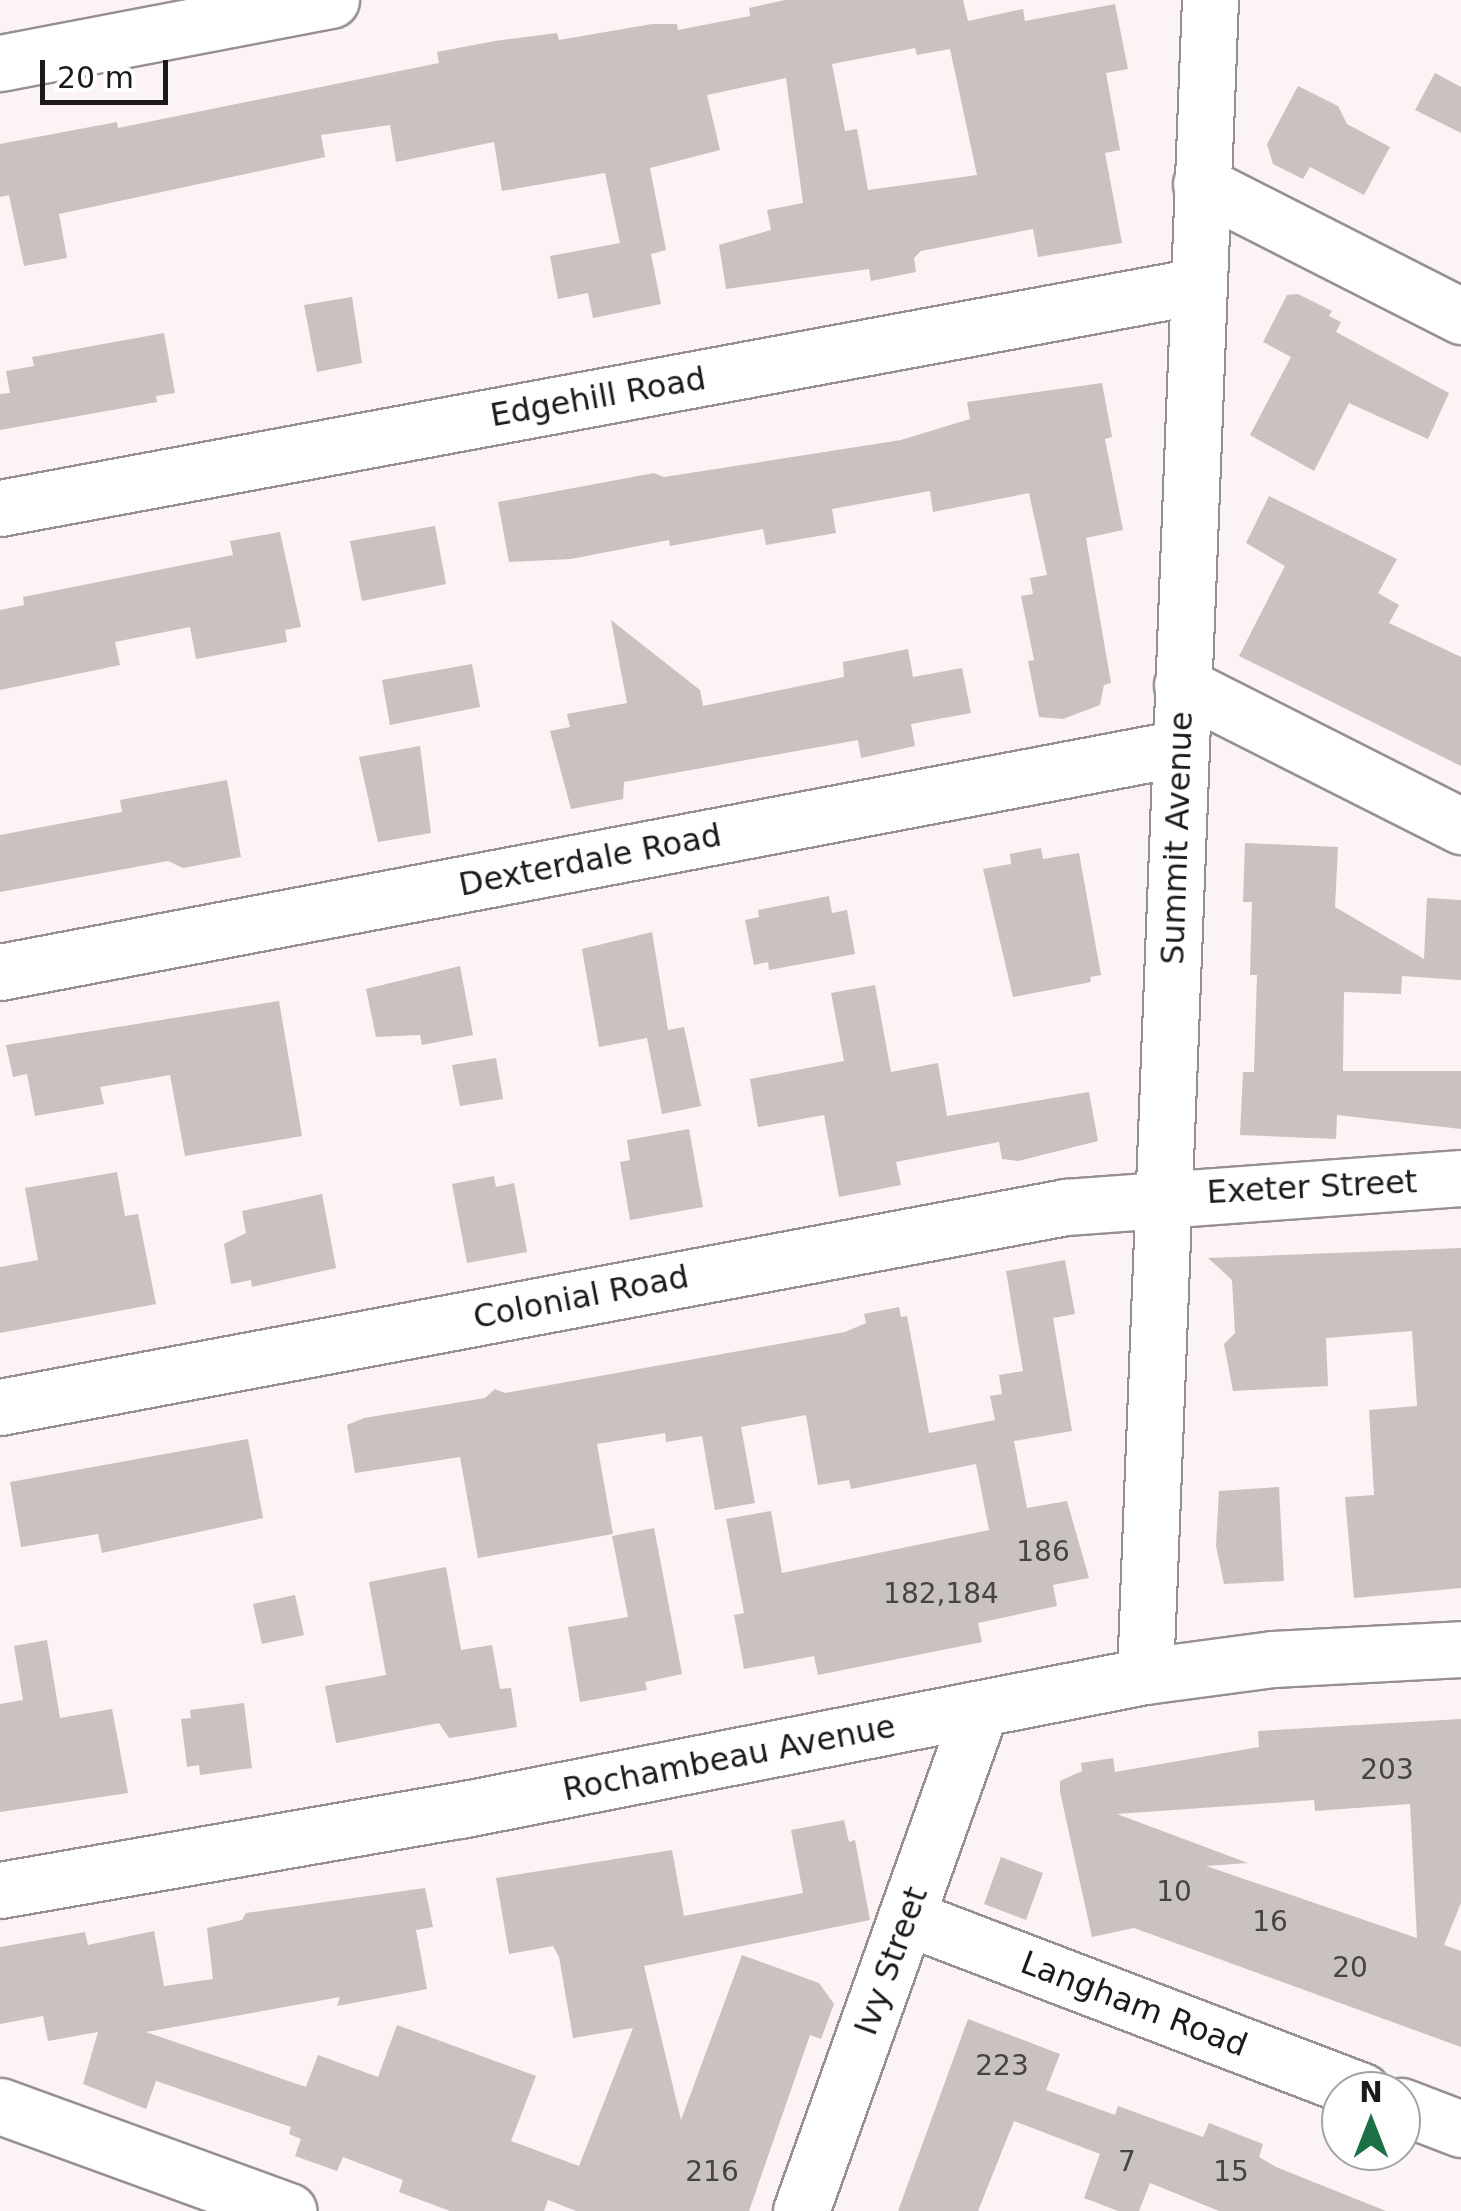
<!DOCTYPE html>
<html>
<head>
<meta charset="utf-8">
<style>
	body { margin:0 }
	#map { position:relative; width:1461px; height:2211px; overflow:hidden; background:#fbf3f4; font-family:"DejaVu Sans",sans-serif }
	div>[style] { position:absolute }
	.building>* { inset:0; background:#c9c2c0 }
	.roads { filter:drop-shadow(2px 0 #978f90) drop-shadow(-2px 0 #978f90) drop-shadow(0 2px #978f90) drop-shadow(0 -2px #978f90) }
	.minor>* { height:55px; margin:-27.5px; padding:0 27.5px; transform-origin:27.5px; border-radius:27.5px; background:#fff }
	span { translate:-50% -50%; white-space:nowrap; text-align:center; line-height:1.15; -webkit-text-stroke:8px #fff; paint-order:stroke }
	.number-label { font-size:28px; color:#464343 }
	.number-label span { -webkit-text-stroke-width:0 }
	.street-label { font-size:32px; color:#1b1919 }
	.north { position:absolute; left:1321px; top:2071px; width:100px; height:100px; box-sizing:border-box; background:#fff; border:2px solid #a4a3a3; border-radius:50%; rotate:0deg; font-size:28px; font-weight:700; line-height:40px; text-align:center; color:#1b1919 }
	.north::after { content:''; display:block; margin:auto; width:35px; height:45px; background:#1b7144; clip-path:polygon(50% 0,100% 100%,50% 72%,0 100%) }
	.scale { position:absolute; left:40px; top:60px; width:128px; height:45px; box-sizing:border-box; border:5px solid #1b1919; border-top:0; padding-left:12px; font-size:30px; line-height:35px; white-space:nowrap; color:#1b1919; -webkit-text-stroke:8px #fff; paint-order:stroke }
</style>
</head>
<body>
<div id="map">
	<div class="building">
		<i style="clip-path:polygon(evenodd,785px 0,963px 0,968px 21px,1023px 9px,1025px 21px,1115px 4px,1128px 69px,1106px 73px,1120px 150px,1105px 153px,1122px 243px,1038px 257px,1033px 229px,921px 251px,914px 258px,916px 272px,871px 281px,869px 269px,726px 289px,719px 245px,771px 230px,767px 210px,803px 203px,786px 78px,707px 95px,720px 150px,650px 168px,666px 250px,651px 254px,661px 304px,593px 318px,588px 293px,558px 299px,550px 256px,620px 243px,605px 173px,502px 191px,494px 142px,396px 162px,390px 125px,321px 135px,325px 157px,59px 214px,67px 258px,24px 266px,9px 195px,0 197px,0 144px,117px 122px,118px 128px,439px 63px,437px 52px,495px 41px,557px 33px,559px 40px,652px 24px,677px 24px,678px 30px,750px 16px,749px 8px,785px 0,915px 48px,917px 55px,950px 49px,977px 175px,868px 190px,857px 129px,845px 131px,832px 64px,915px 48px)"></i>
		<i style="clip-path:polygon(1435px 73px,1461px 87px,1461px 133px,1415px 110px)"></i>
		<i style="clip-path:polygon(1298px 86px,1338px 106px,1347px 124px,1390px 147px,1364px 195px,1310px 167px,1303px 179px,1273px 164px,1267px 144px)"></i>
		<i style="clip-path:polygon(1298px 294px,1332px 311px,1329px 316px,1341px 322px,1336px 332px,1449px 393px,1428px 439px,1349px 403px,1314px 471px,1250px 435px,1291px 357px,1263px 342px,1287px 295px)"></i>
		<i style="clip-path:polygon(352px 297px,362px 363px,317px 372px,304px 305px)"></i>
		<i style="clip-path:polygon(164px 333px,175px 393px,156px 396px,157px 402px,0 430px,0 394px,10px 393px,6px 371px,34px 366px,32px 357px)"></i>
		<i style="clip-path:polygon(1102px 383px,1112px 437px,1105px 439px,1123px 530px,1086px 538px,1111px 683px,1104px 685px,1100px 705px,1063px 719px,1039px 717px,1028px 661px,1034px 660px,1021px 596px,1033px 594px,1030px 578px,1047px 575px,1029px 493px,933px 512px,930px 491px,832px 509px,836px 533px,766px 545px,763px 529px,670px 546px,669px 540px,571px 559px,509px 562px,498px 502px,654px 473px,664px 477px,901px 440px,970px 419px,967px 402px)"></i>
		<i style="clip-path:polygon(1269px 496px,1397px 559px,1378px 593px,1399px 605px,1389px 623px,1461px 657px,1461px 766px,1239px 656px,1285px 566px,1246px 543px)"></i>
		<i style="clip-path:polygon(435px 526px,446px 584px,362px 601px,350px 541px)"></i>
		<i style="clip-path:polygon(280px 532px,301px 627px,285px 630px,287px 642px,196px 659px,190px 627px,115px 642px,120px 665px,0 690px,0 610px,24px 605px,23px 597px,233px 555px,230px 541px)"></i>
		<i style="clip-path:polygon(611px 620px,700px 690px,703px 706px,844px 677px,843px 662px,908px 649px,913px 677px,962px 668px,971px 713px,911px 724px,915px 746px,861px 758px,858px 740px,624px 782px,623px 799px,571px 809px,550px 731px,570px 727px,567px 714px,627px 703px)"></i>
		<i style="clip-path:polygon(472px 664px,480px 707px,390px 725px,382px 680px)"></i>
		<i style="clip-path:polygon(420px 746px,431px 833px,378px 842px,359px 757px)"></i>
		<i style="clip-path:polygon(227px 780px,241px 857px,183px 868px,168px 861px,0 892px,0 835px,122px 812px,120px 800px)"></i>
		<i style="clip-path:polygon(1245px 843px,1338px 847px,1335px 907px,1424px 959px,1427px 898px,1461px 900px,1461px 980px,1402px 976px,1401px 994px,1344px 992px,1343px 1071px,1461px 1071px,1461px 1129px,1337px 1115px,1336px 1139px,1240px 1135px,1243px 1072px,1254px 1072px,1257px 975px,1250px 975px,1252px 902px,1243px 902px)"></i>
		<i style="clip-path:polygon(1041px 848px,1043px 859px,1079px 853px,1101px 975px,1090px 977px,1091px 982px,1013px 997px,983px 869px,1011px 864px,1010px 854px)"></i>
		<i style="clip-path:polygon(829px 896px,832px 913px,847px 910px,855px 954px,769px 970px,768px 962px,754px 965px,745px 920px,759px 917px,758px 910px)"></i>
		<i style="clip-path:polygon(652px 932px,668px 1030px,684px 1027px,701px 1106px,662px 1114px,647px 1038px,599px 1047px,582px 949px)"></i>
		<i style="clip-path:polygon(460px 966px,473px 1035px,422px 1045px,420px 1035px,376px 1037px,366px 989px)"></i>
		<i style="clip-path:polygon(875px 985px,891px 1072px,938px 1063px,947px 1116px,1089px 1092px,1098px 1141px,1018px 1161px,1002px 1159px,999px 1142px,896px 1162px,901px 1185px,839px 1197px,824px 1115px,758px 1127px,750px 1079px,844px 1061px,831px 993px)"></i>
		<i style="clip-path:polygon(279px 1001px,302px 1136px,185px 1156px,170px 1075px,100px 1087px,104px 1104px,35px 1116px,27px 1074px,13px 1077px,6px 1045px)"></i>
		<i style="clip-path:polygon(496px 1058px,503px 1099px,460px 1106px,452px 1065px)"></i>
		<i style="clip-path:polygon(689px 1129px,703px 1207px,630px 1220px,620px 1162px,630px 1160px,627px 1140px)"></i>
		<i style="clip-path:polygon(117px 1172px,125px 1216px,138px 1214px,156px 1304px,0 1333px,0 1267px,38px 1260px,25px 1188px)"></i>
		<i style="clip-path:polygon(494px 1176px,496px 1187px,514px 1183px,527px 1252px,467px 1263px,452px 1184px)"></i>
		<i style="clip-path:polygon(322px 1194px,336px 1268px,252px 1287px,251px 1280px,231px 1284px,224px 1244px,246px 1233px,242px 1211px)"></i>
		<i style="clip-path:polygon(1461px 1248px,1461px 1588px,1354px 1598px,1345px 1497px,1374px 1495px,1369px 1410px,1417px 1406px,1412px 1331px,1326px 1338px,1328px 1386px,1233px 1391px,1224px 1344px,1235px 1333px,1232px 1280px,1208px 1258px)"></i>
		<i style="clip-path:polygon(1065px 1260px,1075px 1314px,1053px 1318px,1072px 1431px,1014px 1441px,1027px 1508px,1067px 1501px,1089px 1578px,1053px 1585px,1057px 1606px,978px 1623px,982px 1642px,818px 1675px,814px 1656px,744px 1669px,734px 1615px,744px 1613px,726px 1519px,771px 1511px,782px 1573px,989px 1530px,976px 1464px,851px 1489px,849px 1480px,818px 1485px,806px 1415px,741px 1427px,755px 1503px,715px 1510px,702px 1436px,666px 1442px,665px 1433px,597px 1444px,613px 1534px,478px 1558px,460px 1457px,355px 1473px,347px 1425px,364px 1418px,485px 1398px,495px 1389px,505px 1393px,845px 1332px,866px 1323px,864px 1314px,899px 1307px,901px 1317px,907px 1316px,929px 1433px,995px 1420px,990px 1396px,1002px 1394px,999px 1375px,1023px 1371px,1006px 1271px)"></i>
		<i style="clip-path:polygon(248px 1439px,263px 1518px,102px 1553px,98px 1534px,21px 1547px,10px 1482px)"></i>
		<i style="clip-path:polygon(1279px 1487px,1284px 1581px,1224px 1584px,1216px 1546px,1219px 1491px)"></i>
		<i style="clip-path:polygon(654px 1528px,682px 1674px,645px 1682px,647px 1690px,580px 1702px,568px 1627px,628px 1617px,612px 1536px)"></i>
		<i style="clip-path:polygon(446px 1567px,461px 1650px,492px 1645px,500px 1689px,511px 1688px,517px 1727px,449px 1738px,439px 1723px,336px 1743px,325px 1686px,386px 1675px,369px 1582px)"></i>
		<i style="clip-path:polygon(295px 1595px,304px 1635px,262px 1644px,253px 1604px)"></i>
		<i style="clip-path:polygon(47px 1640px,60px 1718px,112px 1709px,128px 1793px,0 1812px,0 1704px,23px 1700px,14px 1646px)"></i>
		<i style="clip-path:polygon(244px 1703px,252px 1768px,200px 1775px,199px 1765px,187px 1767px,181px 1719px,191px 1718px,190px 1710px)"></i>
		<i style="clip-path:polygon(evenodd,1461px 1719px,1461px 1903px,1444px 1945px,1461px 1951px,1461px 2047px,1134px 1928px,1092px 1937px,1060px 1792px,1060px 1781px,1082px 1771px,1081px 1763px,1113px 1758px,1115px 1772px,1259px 1747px,1258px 1731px,1461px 1719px,1314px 1800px,1315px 1811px,1410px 1804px,1417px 1938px,1206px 1866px,1248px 1863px,1117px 1814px,1314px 1800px)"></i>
		<i style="clip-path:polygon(844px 1820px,849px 1842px,855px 1840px,870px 1920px,644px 1966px,681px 2120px,742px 1955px,819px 1983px,834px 2004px,821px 2039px,810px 2035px,749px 2211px,576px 2211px,548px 2200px,544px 2211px,450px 2211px,399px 2192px,403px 2180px,343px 2157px,337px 2171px,295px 2156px,301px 2139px,289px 2134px,291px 2127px,156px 2081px,146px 2109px,83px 2084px,98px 2032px,48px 2041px,43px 2016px,0 2024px,0 1947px,85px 1932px,88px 1945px,154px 1931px,164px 1986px,213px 1979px,207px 1928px,242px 1920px,246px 1913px,425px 1888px,433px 1927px,416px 1930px,427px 1989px,337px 2006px,340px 1997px,146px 2032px,306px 2087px,318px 2055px,378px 2077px,397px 2025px,536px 2076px,511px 2141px,579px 2166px,633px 2028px,573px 2038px,559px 1957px,553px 1946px,509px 1954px,496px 1878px,672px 1850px,684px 1916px,803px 1893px,791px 1830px)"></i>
		<i style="clip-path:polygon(1001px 1857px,1043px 1873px,1026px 1920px,984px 1904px)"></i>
		<i style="clip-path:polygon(968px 2019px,1060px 2054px,1046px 2090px,1115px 2115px,1118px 2106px,1203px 2137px,1209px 2123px,1263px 2144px,1259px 2157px,1276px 2167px,1386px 2211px,1219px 2211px,1150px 2183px,1139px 2211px,1118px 2211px,1084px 2198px,1100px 2154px,1014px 2121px,978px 2211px,898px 2211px)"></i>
	</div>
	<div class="roads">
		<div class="minor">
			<i style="left:0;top:63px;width:337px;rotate:-10.8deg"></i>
			<i style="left:1201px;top:184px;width:292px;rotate:26.9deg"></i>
			<i style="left:0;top:508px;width:1217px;rotate:-10.51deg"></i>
			<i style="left:1182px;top:685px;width:313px;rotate:26.8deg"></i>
			<i style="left:0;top:972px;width:1201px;rotate:-10.75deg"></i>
			<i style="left:0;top:1407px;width:1085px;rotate:-10.63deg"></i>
			<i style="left:1066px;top:1207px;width:396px;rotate:-4.2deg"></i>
			<i style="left:1145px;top:1676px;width:1677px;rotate:-87.78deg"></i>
			<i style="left:0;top:1890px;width:467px;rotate:-9.9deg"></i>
			<i style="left:460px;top:1810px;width:698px;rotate:-11.07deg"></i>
			<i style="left:1145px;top:1676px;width:129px;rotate:-7.6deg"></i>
			<i style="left:1273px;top:1659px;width:188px;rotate:-3deg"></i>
			<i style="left:906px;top:1917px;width:488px;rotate:20.9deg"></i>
			<i style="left:0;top:2106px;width:307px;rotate:20deg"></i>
			<i style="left:1401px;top:2106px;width:64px;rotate:21deg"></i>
			<i style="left:801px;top:2211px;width:532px;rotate:-70.34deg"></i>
		</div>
	</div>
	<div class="number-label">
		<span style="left:1043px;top:1552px">186</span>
		<span style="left:941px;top:1594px">182,184</span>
		<span style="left:1387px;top:1770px">203</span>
		<span style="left:1174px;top:1892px">10</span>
		<span style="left:1270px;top:1922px">16</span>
		<span style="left:1350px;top:1968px">20</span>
		<span style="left:1002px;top:2066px">223</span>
		<span style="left:1127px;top:2162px">7</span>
		<span style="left:712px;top:2172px">216</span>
		<span style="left:1231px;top:2172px">15</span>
	</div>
	<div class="street-label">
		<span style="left:598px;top:397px;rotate:-10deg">Edgehill Road</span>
		<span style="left:1177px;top:838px;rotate:-88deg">Summit Avenue</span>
		<span style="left:590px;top:860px;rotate:-11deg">Dexterdale Road</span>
		<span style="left:1312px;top:1187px;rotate:-3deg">Exeter Street</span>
		<span style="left:581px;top:1297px;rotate:-11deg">Colonial Road</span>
		<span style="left:729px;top:1758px;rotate:-11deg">Rochambeau Avenue</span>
		<span style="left:891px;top:1961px;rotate:-70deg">Ivy Street</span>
		<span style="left:1134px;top:2004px;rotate:21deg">Langham Road</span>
	</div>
	<div class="north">N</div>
	<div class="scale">20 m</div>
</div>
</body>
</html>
